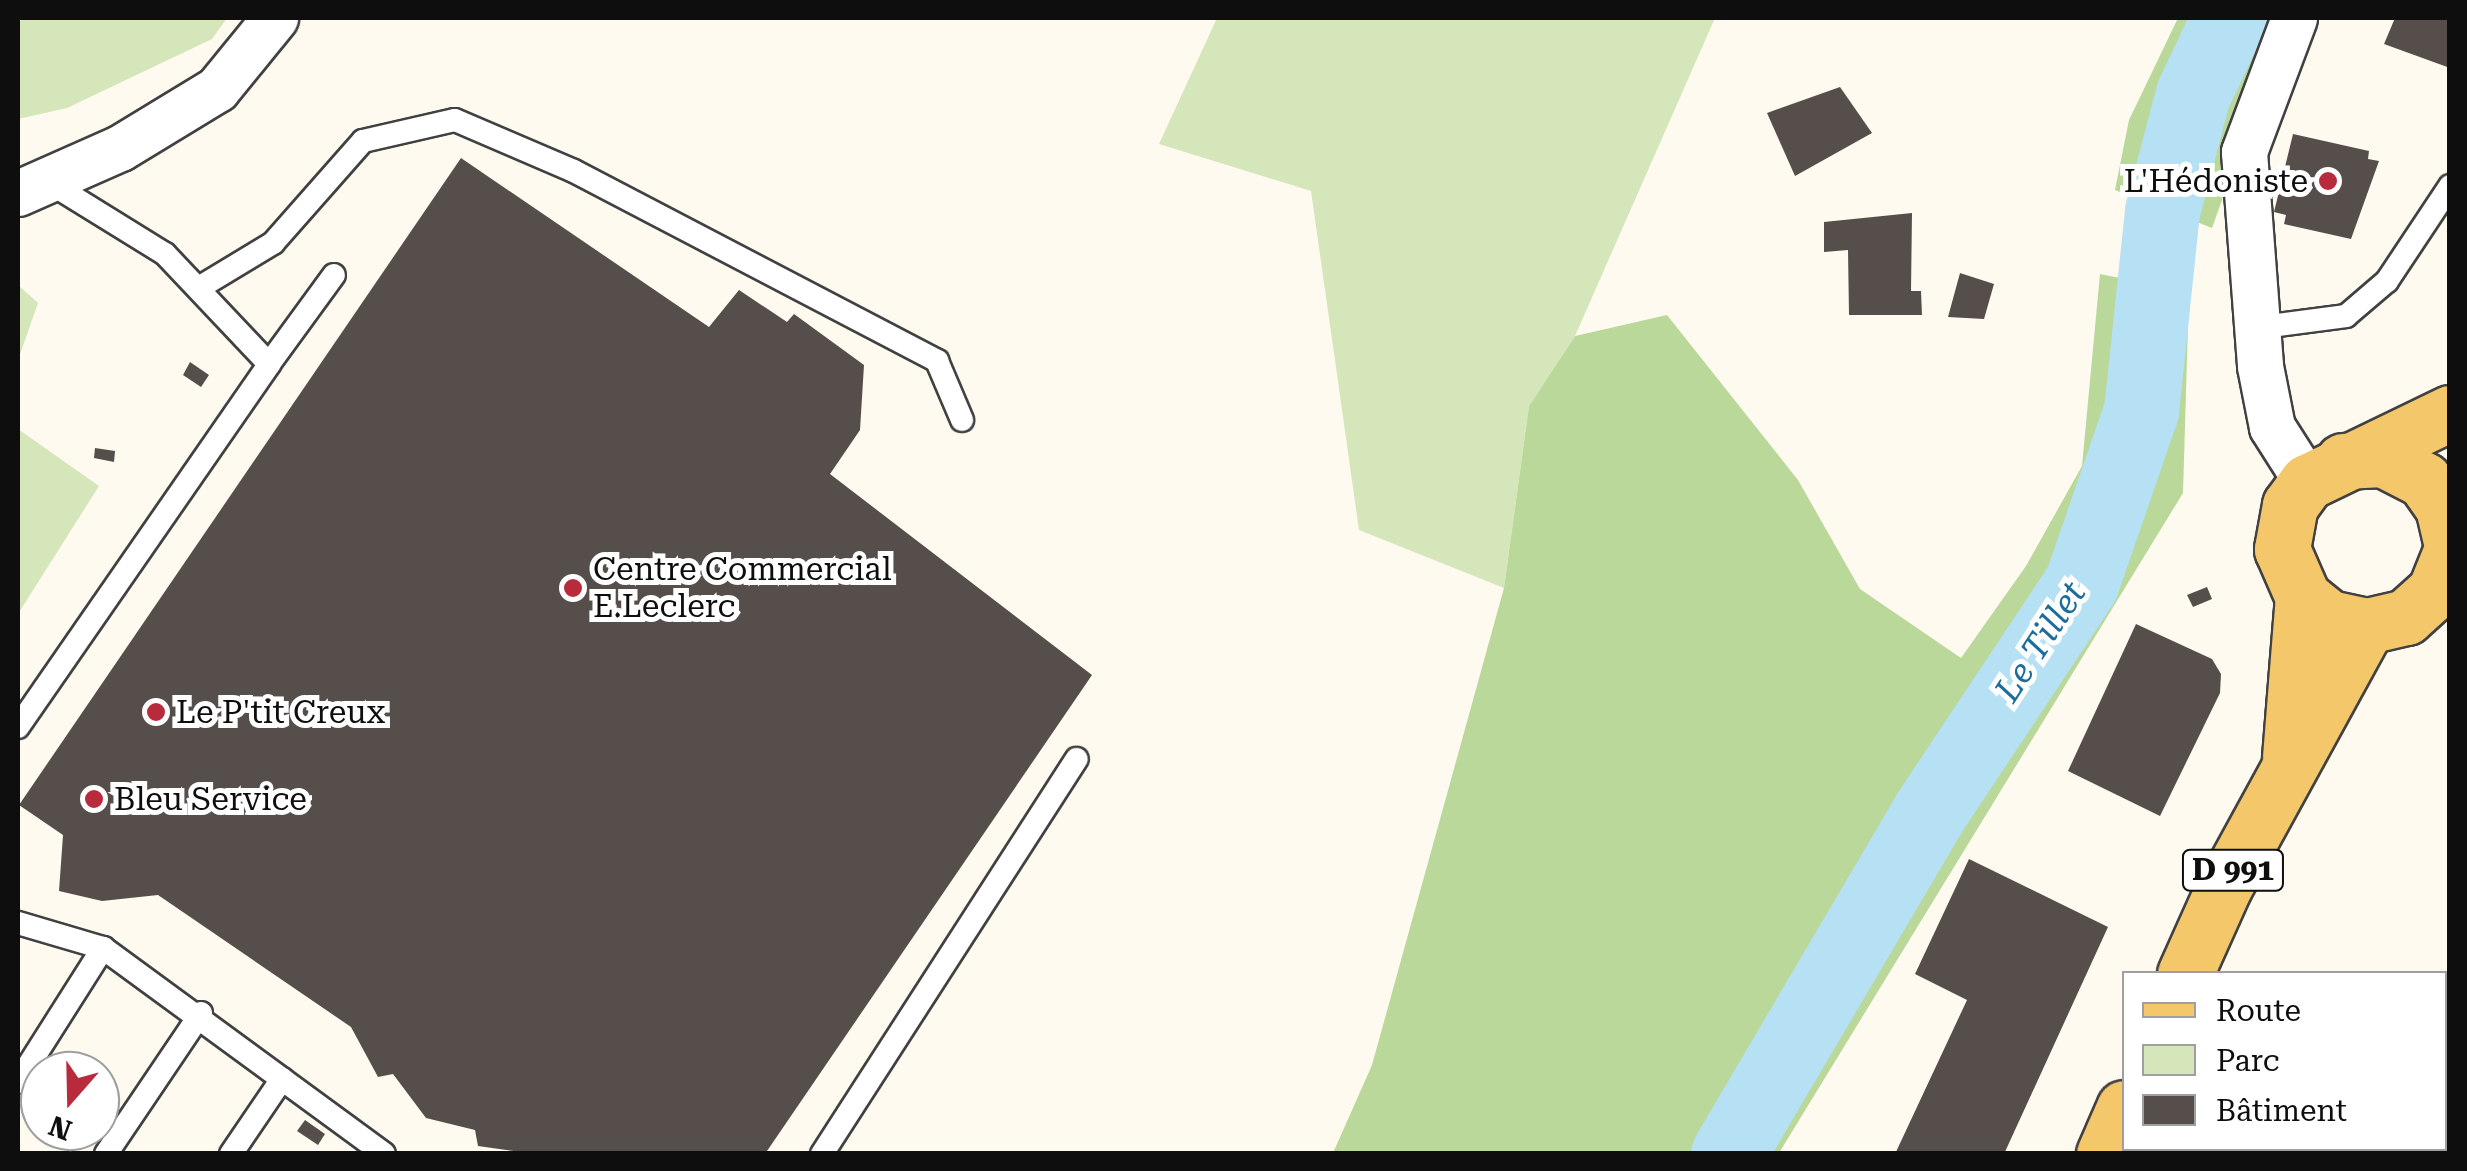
<!DOCTYPE html>
<html>
<head>
<meta charset="utf-8">
<style>
	body { margin:0 }
	#map { position:relative; width:2467px; height:1171px; overflow:hidden; background:#fefaef; font-family:"Roboto Serif",serif }
	div>[style] { position:absolute }
	.green>* { inset:0; background:#d5e7ba }
	.forest>* { inset:0; background:#bad89a }
	.river>* { height:75px; margin:-37.5px; padding:0 37.5px; transform-origin:37.5px; border-radius:37.5px; background:#b6e1f4 }
	.building>* { inset:0; background:#564e4a }
	.roads { filter:drop-shadow(2px 0 #414141) drop-shadow(-2px 0 #414141) drop-shadow(0 2px #414141) drop-shadow(0 -2px #414141) }
	.lane>* { height:22px; margin:-11px; padding:0 11px; transform-origin:11px; border-radius:11px; background:#fff }
	.street>* { height:45px; margin:-22.5px; padding:0 22.5px; transform-origin:22.5px; border-radius:22.5px; background:#fff }
	.primary>* { height:55px; margin:-27.5px; padding:0 27.5px; transform-origin:27.5px; border-radius:27.5px; background:#f3c76a }
	.dots>* { width:28px; height:28px; translate:-50% -50%; box-sizing:border-box; border:5px solid #fff; border-radius:50% }
	span { translate:-50% -50%; white-space:nowrap; text-align:center; line-height:1.15; -webkit-text-stroke:10px #fff; paint-order:stroke }
	.shield-label span { padding:2px 8px; background:#fff; border:2px solid; border-radius:8px; -webkit-text-stroke-width:0 }
	.shield-label { font-size:30px; color:#0e0e0e; font-weight:700 }
	.poi-label { font-size:32px; color:#0e0e0e }
	.right { translate:-100% -50%; text-align:right }
	.left { translate:0 -50%; text-align:left }
	.water-label { font-size:35px; color:#1c6d9b; font-style:italic }
	.frame { position:absolute; inset:0; border:20px solid #0e0e0e; pointer-events:none }
	.legend { position:absolute; left:2122px; top:971px; width:325px; height:180px; box-sizing:border-box; background:#fff; border:2px solid #9f9f9f; margin:0; padding:12px 18px; list-style:none; font-size:30px; color:#0e0e0e }
	.legend li { display:flex; align-items:center; gap:20px; height:50px }
	.legend b { width:50px; border:2px solid #9f9f9f }
	.north { position:absolute; left:20px; top:1051px; width:100px; height:100px; box-sizing:border-box; background:#fff; border:2px solid #9f9f9f; border-radius:50%; rotate:200deg; font-size:28px; font-weight:700; line-height:40px; text-align:center; color:#0e0e0e }
	.north::after { content:''; display:block; margin:auto; width:35px; height:45px; background:#b82b3d; clip-path:polygon(50% 0,100% 100%,50% 72%,0 100%) }
</style>
</head>
<body>
<div id="map">
	<div class="green">
		<i style="clip-path:polygon(18px 18px,227px 18px,212px 39px,67px 108px,18px 119px)"></i>
		<i style="clip-path:polygon(1217px 18px,1715px 18px,1575px 336px,1529px 406px,1504px 588px,1359px 530px,1311px 191px,1159px 144px)"></i>
		<i style="clip-path:polygon(18px 285px,38px 303px,18px 360px)"></i>
		<i style="clip-path:polygon(18px 429px,99px 486px,18px 614px)"></i>
	</div>
	<div class="forest">
		<i style="clip-path:polygon(2178px 18px,2287px 18px,2212px 228px,2115px 190px,2129px 120px)"></i>
		<i style="clip-path:polygon(2100px 274px,2189px 292px,2183px 493px,1779px 1153px,1333px 1153px,1372px 1065px,1504px 588px,1529px 406px,1575px 336px,1667px 315px,1798px 480px,1860px 589px,1961px 658px,2026px 566px,2082px 466px)"></i>
	</div>
	<div class="river">
		<i style="left:1728px;top:1154px;width:394px;rotate:-59.5deg"></i>
		<i style="left:1928px;top:814px;width:276px;rotate:-56.4deg"></i>
		<i style="left:2081px;top:584px;width:183px;rotate:-70.9deg"></i>
		<i style="left:2141px;top:411px;width:201px;rotate:-84deg"></i>
		<i style="left:2162px;top:211px;width:121px;rotate:-75.2deg"></i>
		<i style="left:2193px;top:94px;width:84px;rotate:-64.7deg"></i>
	</div>
	<div class="building">
		<i style="clip-path:polygon(2395px 18px,2450px 18px,2450px 68px,2384px 44px)"></i>
		<i style="clip-path:polygon(1840px 87px,1872px 133px,1795px 176px,1767px 113px)"></i>
		<i style="clip-path:polygon(2293px 134px,2369px 151px,2368px 159px,2379px 161px,2351px 239px,2284px 224px,2286px 215px,2274px 212px)"></i>
		<i style="clip-path:polygon(461px 158px,709px 327px,739px 290px,787px 322px,794px 314px,864px 365px,860px 430px,830px 474px,1092px 675px,765px 1154px,536px 1154px,478px 1146px,475px 1130px,426px 1118px,393px 1074px,378px 1077px,351px 1027px,158px 895px,102px 901px,59px 891px,63px 835px,19px 805px)"></i>
		<i style="clip-path:polygon(1912px 213px,1911px 291px,1921px 291px,1922px 315px,1849px 315px,1848px 250px,1824px 252px,1824px 222px)"></i>
		<i style="clip-path:polygon(1960px 273px,1994px 284px,1984px 319px,1948px 317px)"></i>
		<i style="clip-path:polygon(190px 362px,209px 375px,201px 387px,183px 375px)"></i>
		<i style="clip-path:polygon(95px 448px,115px 451px,114px 462px,94px 458px)"></i>
		<i style="clip-path:polygon(2207px 587px,2212px 599px,2193px 607px,2187px 595px)"></i>
		<i style="clip-path:polygon(2136px 624px,2212px 659px,2221px 674px,2220px 693px,2160px 816px,2068px 771px)"></i>
		<i style="clip-path:polygon(1969px 859px,2108px 927px,2004px 1154px,1895px 1154px,1967px 1000px,1915px 974px)"></i>
		<i style="clip-path:polygon(2444px 1052px,2450px 1054px,2450px 1140px,2444px 1138px)"></i>
		<i style="clip-path:polygon(305px 1120px,325px 1134px,318px 1145px,297px 1131px)"></i>
	</div>
	<div class="roads">
		<div class="lane">
			<i style="left:202px;top:286px;width:83px;rotate:-31.2deg"></i>
			<i style="left:273px;top:243px;width:136px;rotate:-48.6deg"></i>
			<i style="left:363px;top:141px;width:94px;rotate:-12.9deg"></i>
			<i style="left:455px;top:120px;width:129px;rotate:23.2deg"></i>
			<i style="left:574px;top:171px;width:410px;rotate:27.6deg"></i>
			<i style="left:937px;top:361px;width:64px;rotate:67deg"></i>
			<i style="left:2255px;top:328px;width:92px;rotate:-7.5deg"></i>
			<i style="left:2346px;top:316px;width:54px;rotate:-40.5deg"></i>
			<i style="left:2387px;top:281px;width:114px;rotate:-56.4deg"></i>
			<i style="left:269px;top:364px;width:110px;rotate:-53.9deg"></i>
			<i style="left:18px;top:727px;width:441px;rotate:-55.3deg"></i>
			<i style="left:269px;top:364px;width:151px;rotate:-133.4deg"></i>
			<i style="left:165px;top:254px;width:139px;rotate:-148.3deg"></i>
			<i style="left:18px;top:923px;width:89px;rotate:16.4deg"></i>
			<i style="left:103px;top:948px;width:348px;rotate:36.2deg"></i>
			<i style="left:18px;top:1082px;width:159px;rotate:-57.6deg"></i>
			<i style="left:106px;top:1154px;width:170px;rotate:-56deg"></i>
			<i style="left:231px;top:1154px;width:91px;rotate:-55.8deg"></i>
			<i style="left:822px;top:1154px;width:470px;rotate:-57.2deg"></i>
		</div>
		<div class="street">
			<i style="left:2294px;top:18px;width:143px;rotate:110.5deg"></i>
			<i style="left:2244px;top:152px;width:215px;rotate:85.7deg"></i>
			<i style="left:2260px;top:366px;width:62px;rotate:78.9deg"></i>
			<i style="left:2272px;top:427px;width:65px;rotate:57.5deg"></i>
			<i style="left:18px;top:193px;width:111px;rotate:-23.8deg"></i>
			<i style="left:120px;top:148px;width:114px;rotate:-31.3deg"></i>
			<i style="left:217px;top:89px;width:92px;rotate:-50.8deg"></i>
		</div>
		<div class="primary">
			<i style="left:2450px;top:413px;width:159px;rotate:154.2deg"></i>
			<i style="left:2307px;top:482px;width:29px;rotate:126deg"></i>
			<i style="left:2290px;top:505px;width:45px;rotate:100.3deg"></i>
			<i style="left:2282px;top:549px;width:52px;rotate:66.4deg"></i>
			<i style="left:2303px;top:597px;width:33px;rotate:39deg"></i>
			<i style="left:2329px;top:618px;width:39px;rotate:12deg"></i>
			<i style="left:2367px;top:626px;width:40px;rotate:-13deg"></i>
			<i style="left:2406px;top:617px;width:39px;rotate:-42deg"></i>
			<i style="left:2435px;top:591px;width:40px;rotate:-68deg"></i>
			<i style="left:2343px;top:461px;width:40px;rotate:-2.9deg"></i>
			<i style="left:2383px;top:459px;width:46px;rotate:27.1deg"></i>
			<i style="left:2424px;top:480px;width:33px;rotate:55deg"></i>
			<i style="left:2443px;top:507px;width:32px;rotate:77deg"></i>
			<i style="left:2290px;top:757px;width:161px;rotate:-85.4deg"></i>
			<i style="left:2185px;top:974px;width:95px;rotate:-65.9deg"></i>
			<i style="left:2224px;top:887px;width:298px;rotate:-61.3deg"></i>
			<i style="left:2104px;top:1154px;width:50px;rotate:-66.5deg"></i>
		</div>
	</div>
	<div class="dots">
		<i style="left:2328px;top:181px;background:#b82b3d"></i>
		<i style="left:573px;top:588px;background:#b82b3d"></i>
		<i style="left:156px;top:712px;background:#b82b3d"></i>
		<i style="left:94px;top:799px;background:#b82b3d"></i>
	</div>
	<div class="shield-label">
		<span style="left:2233px;top:870px">D 991</span>
	</div>
	<div class="poi-label">
		<span class="right" style="left:2308px;top:181px">L'Hédoniste</span>
		<span class="left" style="left:593px;top:588px">Centre Commercial<br>E.Leclerc</span>
		<span class="left" style="left:176px;top:712px">Le P'tit Creux</span>
		<span class="left" style="left:114px;top:799px">Bleu Service</span>
	</div>
	<div class="water-label">
		<span style="left:2041px;top:642px;rotate:-57deg">Le Tillet</span>
	</div>
	<div class="frame"></div>
	<ul class="legend">
	<li><b style="height:12px;background:#f3c76a"></b>Route</li>
	<li><b style="height:28px;background:#d5e7ba"></b>Parc</li>
	<li><b style="height:28px;background:#564e4a"></b>Bâtiment</li>
	</ul>
	<div class="north">N</div>
</div>
</body>
</html>
